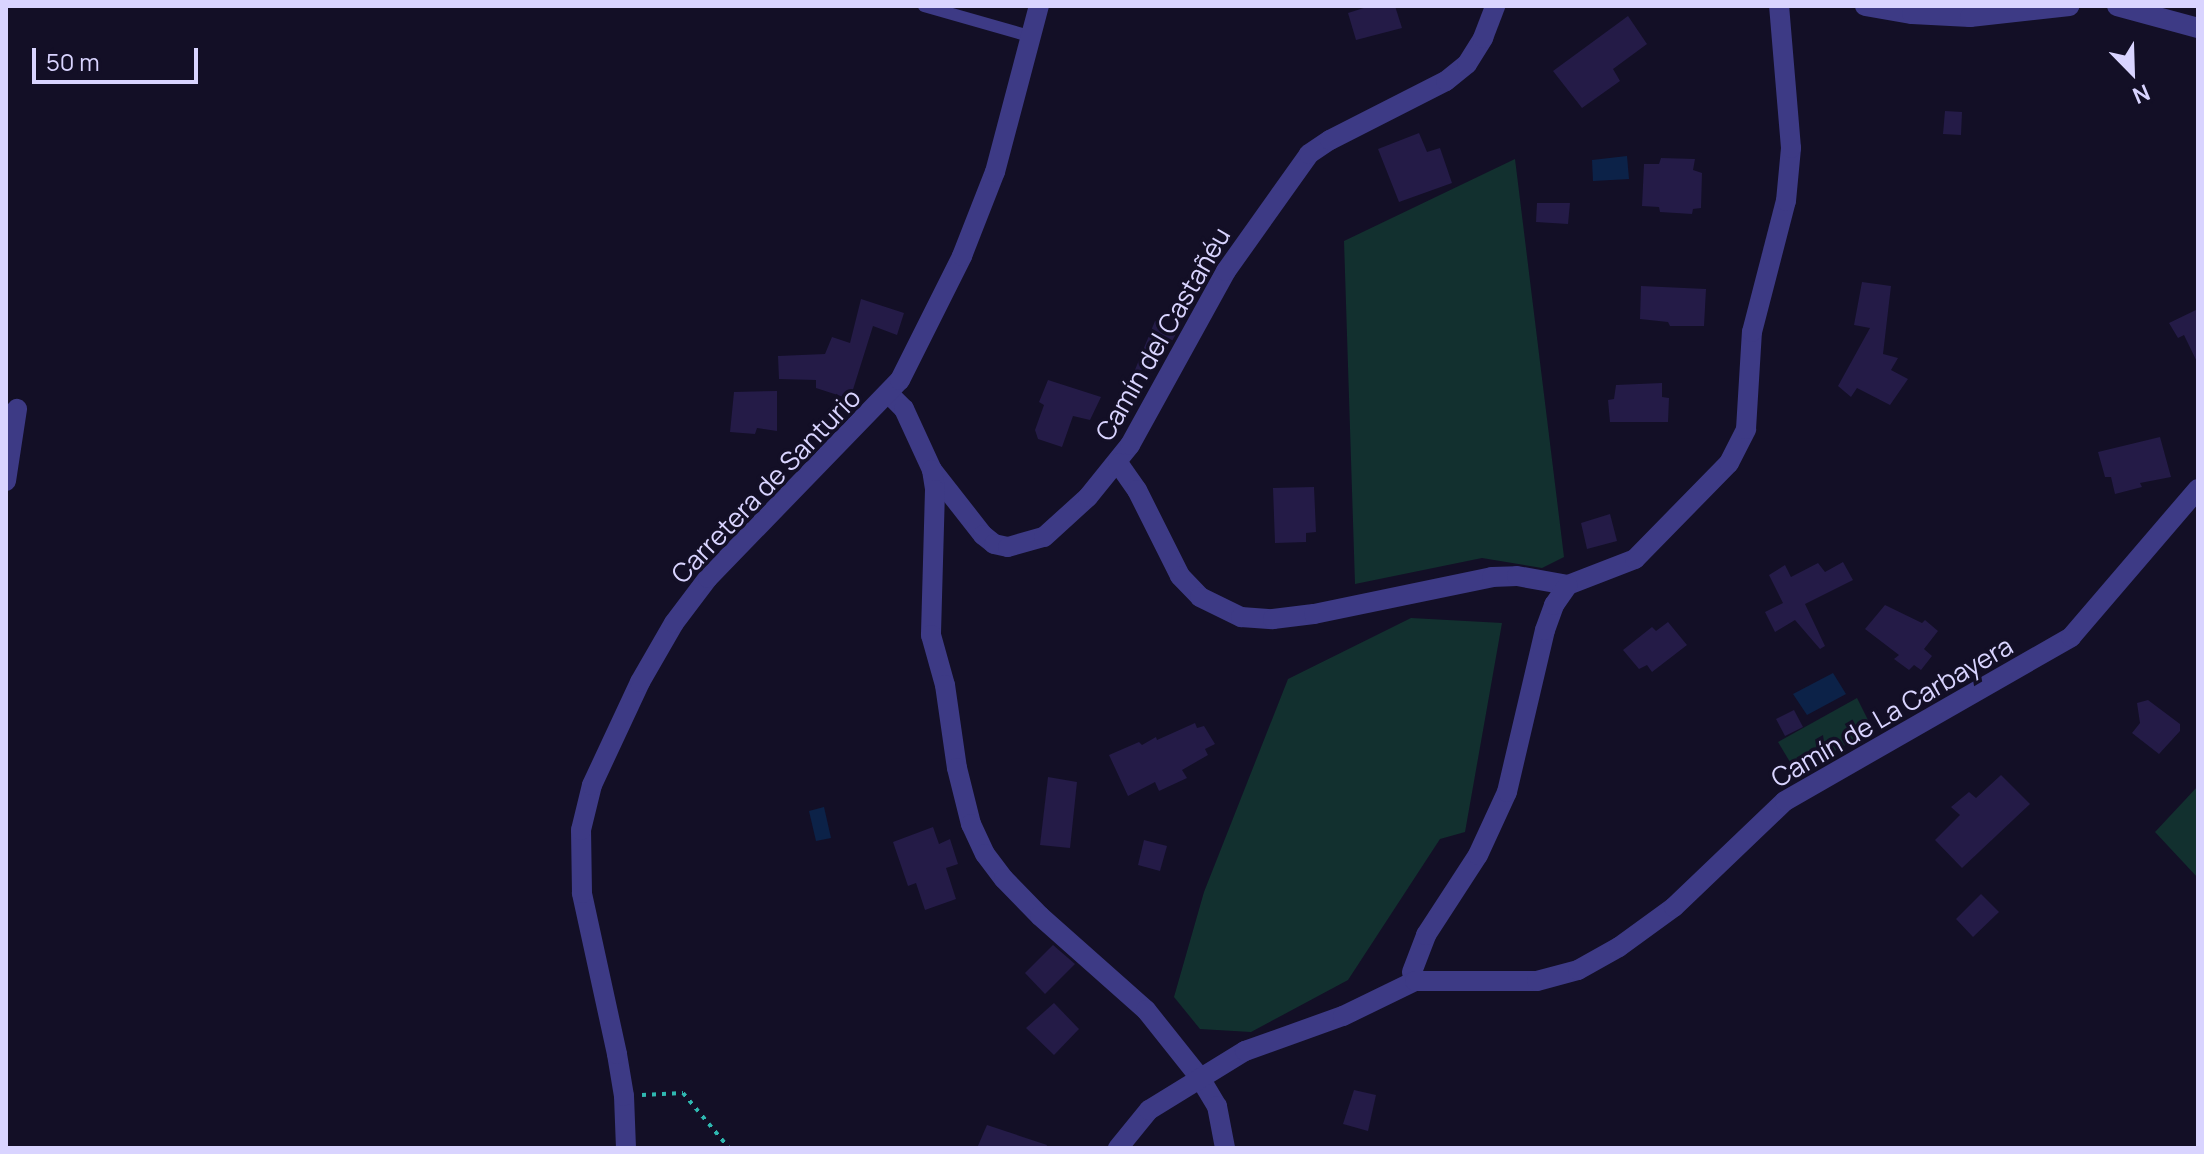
<!DOCTYPE html>
<html>
<head>
<meta charset="utf-8">
<style>
	body { margin:0 }
	#map { position:relative; width:2204px; height:1154px; overflow:hidden; background:#130f26; font-family:Manrope,sans-serif }
	div>[style] { position:absolute }
	.green>* { inset:0; background:#12302f }
	.water>* { inset:0; background:#0c2248 }
	.building>* { inset:0; background:#241b47 }
	.path>* { height:4px; margin-top:-2px; transform-origin:0; background:repeating-linear-gradient(90deg,#2fb8b0 0 4px,transparent 0 10px) }
	.lane>* { height:12px; margin:-6px; padding:0 6px; transform-origin:6px; border-radius:6px; background:#3d3a85 }
	.street>* { height:20px; margin:-10px; padding:0 10px; transform-origin:10px; border-radius:10px; background:#3d3a85 }
	span { translate:-50% -50%; white-space:nowrap; text-align:center; line-height:1.15; -webkit-text-stroke:7px #130f26; paint-order:stroke }
	.street-label { font-size:26px; color:#d9d4ff }
	.frame { position:absolute; inset:0; border:8px solid #d9d4ff; pointer-events:none }
	.north { position:absolute; left:2092px; top:32px; width:80px; height:80px; -webkit-text-stroke:6px #130f26; paint-order:stroke; rotate:157deg; font-size:22px; font-weight:700; line-height:32px; text-align:center; color:#d9d4ff }
	.north::after { content:''; display:block; margin:auto; width:28px; height:36px; background:#d9d4ff; clip-path:polygon(50% 0,100% 100%,50% 72%,0 100%) }
	.scale { position:absolute; left:32px; top:48px; width:166px; height:36px; box-sizing:border-box; border:4px solid #d9d4ff; border-top:0; padding-left:10px; font-size:24px; line-height:28px; white-space:nowrap; color:#d9d4ff; -webkit-text-stroke:6px #130f26; paint-order:stroke }
</style>
</head>
<body>
<div id="map">
	<div class="green">
		<i style="clip-path:polygon(1515px 159px,1564px 557px,1542px 568px,1482px 558px,1355px 584px,1344px 241px)"></i>
		<i style="clip-path:polygon(1411px 618px,1502px 623px,1465px 832px,1440px 839px,1348px 980px,1251px 1032px,1200px 1029px,1174px 997px,1204px 892px,1288px 679px)"></i>
		<i style="clip-path:polygon(1857px 698px,1873px 730px,1796px 772px,1778px 742px)"></i>
		<i style="clip-path:polygon(2198px 786px,2198px 878px,2155px 832px)"></i>
	</div>
	<div class="water">
		<i style="clip-path:polygon(1627px 156px,1629px 179px,1593px 181px,1592px 160px)"></i>
		<i style="clip-path:polygon(1833px 673px,1846px 694px,1807px 715px,1793px 694px)"></i>
		<i style="clip-path:polygon(824px 807px,831px 838px,816px 841px,809px 811px)"></i>
	</div>
	<div class="building">
		<i style="clip-path:polygon(1370px 6px,1395px 6px,1402px 28px,1356px 40px,1348px 13px)"></i>
		<i style="clip-path:polygon(1628px 16px,1647px 44px,1613px 69px,1620px 81px,1582px 108px,1553px 71px)"></i>
		<i style="clip-path:polygon(1945px 111px,1962px 112px,1961px 135px,1943px 134px)"></i>
		<i style="clip-path:polygon(1419px 133px,1427px 152px,1440px 148px,1452px 183px,1399px 202px,1378px 149px)"></i>
		<i style="clip-path:polygon(1661px 158px,1695px 159px,1693px 170px,1702px 173px,1701px 208px,1693px 209px,1692px 214px,1660px 212px,1659px 207px,1642px 206px,1644px 164px,1659px 164px)"></i>
		<i style="clip-path:polygon(1537px 203px,1570px 203px,1568px 224px,1536px 222px)"></i>
		<i style="clip-path:polygon(1862px 282px,1891px 286px,1883px 354px,1898px 358px,1891px 370px,1908px 379px,1890px 405px,1857px 388px,1851px 397px,1838px 386px,1870px 328px,1854px 325px)"></i>
		<i style="clip-path:polygon(1641px 286px,1706px 289px,1704px 326px,1670px 326px,1668px 322px,1640px 319px)"></i>
		<i style="clip-path:polygon(861px 299px,904px 313px,897px 335px,873px 326px,850px 399px,816px 388px,816px 380px,779px 379px,778px 356px,825px 354px,832px 337px,850px 343px)"></i>
		<i style="clip-path:polygon(2198px 309px,2198px 364px,2184px 335px,2178px 338px,2169px 323px)"></i>
		<i style="clip-path:polygon(1155px 321px,1177px 332px,1166px 352px,1161px 350px,1130px 382px)"></i>
		<i style="clip-path:polygon(1048px 380px,1101px 397px,1090px 420px,1073px 416px,1062px 447px,1038px 439px,1035px 430px,1044px 405px,1039px 402px)"></i>
		<i style="clip-path:polygon(1662px 383px,1662px 397px,1669px 398px,1668px 422px,1610px 422px,1608px 400px,1614px 399px,1616px 385px)"></i>
		<i style="clip-path:polygon(777px 391px,777px 431px,757px 428px,755px 434px,730px 432px,734px 392px)"></i>
		<i style="clip-path:polygon(2160px 437px,2171px 477px,2140px 483px,2142px 487px,2115px 494px,2111px 477px,2105px 477px,2098px 452px)"></i>
		<i style="clip-path:polygon(1314px 487px,1316px 532px,1306px 533px,1306px 542px,1275px 543px,1273px 488px)"></i>
		<i style="clip-path:polygon(1610px 514px,1617px 541px,1587px 549px,1581px 523px)"></i>
		<i style="clip-path:polygon(1843px 562px,1853px 580px,1805px 604px,1825px 646px,1820px 649px,1795px 620px,1775px 632px,1765px 612px,1783px 603px,1769px 575px,1785px 565px,1791px 577px,1818px 563px,1825px 572px)"></i>
		<i style="clip-path:polygon(1885px 605px,1922px 623px,1925px 620px,1938px 631px,1924px 649px,1932px 656px,1921px 670px,1914px 665px,1909px 670px,1894px 659px,1899px 655px,1865px 629px)"></i>
		<i style="clip-path:polygon(1668px 622px,1687px 645px,1652px 672px,1647px 665px,1639px 669px,1623px 650px,1652px 627px,1656px 631px)"></i>
		<i style="clip-path:polygon(2148px 700px,2180px 724px,2180px 731px,2159px 754px,2132px 733px,2140px 723px,2137px 703px)"></i>
		<i style="clip-path:polygon(1794px 710px,1803px 727px,1785px 736px,1776px 719px)"></i>
		<i style="clip-path:polygon(1195px 723px,1197px 728px,1204px 726px,1215px 744px,1205px 749px,1208px 755px,1182px 770px,1187px 778px,1159px 791px,1155px 782px,1128px 796px,1109px 755px,1139px 742px,1142px 745px,1156px 737px,1157px 740px)"></i>
		<i style="clip-path:polygon(2001px 775px,2030px 804px,1962px 868px,1935px 840px,1960px 815px,1951px 807px,1969px 792px,1976px 798px)"></i>
		<i style="clip-path:polygon(1048px 777px,1077px 782px,1070px 848px,1040px 845px)"></i>
		<i style="clip-path:polygon(933px 827px,939px 844px,950px 839px,958px 864px,946px 868px,956px 899px,925px 910px,916px 883px,908px 886px,893px 842px)"></i>
		<i style="clip-path:polygon(1144px 840px,1167px 846px,1160px 871px,1138px 865px)"></i>
		<i style="clip-path:polygon(1981px 894px,1999px 912px,1973px 937px,1956px 919px)"></i>
		<i style="clip-path:polygon(1053px 945px,1075px 964px,1045px 994px,1025px 973px)"></i>
		<i style="clip-path:polygon(1054px 1003px,1079px 1029px,1054px 1055px,1026px 1028px)"></i>
		<i style="clip-path:polygon(1354px 1090px,1376px 1095px,1368px 1131px,1343px 1124px)"></i>
		<i style="clip-path:polygon(987px 1125px,1047px 1145px,1046px 1148px,977px 1148px)"></i>
	</div>
	<div class="path">
		<i style="left:642px;top:1095px;width:41px;rotate:-2.8deg"></i>
		<i style="left:683px;top:1093px;width:72px;rotate:50.1deg"></i>
	</div>
	<div class="lane">
		<i style="left:924px;top:6px;width:113px;rotate:15.9deg"></i>
	</div>
	<div class="street">
		<i style="left:1865px;top:6px;width:48px;rotate:9.7deg"></i>
		<i style="left:1912px;top:14px;width:58px;rotate:3deg"></i>
		<i style="left:1970px;top:17px;width:100px;rotate:-6.3deg"></i>
		<i style="left:2117px;top:6px;width:84px;rotate:15.2deg"></i>
		<i style="left:889px;top:394px;width:21px;rotate:45deg"></i>
		<i style="left:904px;top:409px;width:67px;rotate:65.3deg"></i>
		<i style="left:932px;top:470px;width:83px;rotate:51.9deg"></i>
		<i style="left:983px;top:535px;width:14px;rotate:39deg"></i>
		<i style="left:994px;top:544px;width:14px;rotate:12deg"></i>
		<i style="left:1008px;top:547px;width:37px;rotate:-16deg"></i>
		<i style="left:1044px;top:537px;width:59px;rotate:-42.3deg"></i>
		<i style="left:1088px;top:497px;width:67px;rotate:-51.1deg"></i>
		<i style="left:1130px;top:445px;width:199px;rotate:-61.1deg"></i>
		<i style="left:1226px;top:271px;width:143px;rotate:-54.6deg"></i>
		<i style="left:1309px;top:154px;width:25px;rotate:-34deg"></i>
		<i style="left:1330px;top:140px;width:130px;rotate:-27deg"></i>
		<i style="left:1446px;top:81px;width:27px;rotate:-39deg"></i>
		<i style="left:1467px;top:64px;width:31px;rotate:-58deg"></i>
		<i style="left:1483px;top:38px;width:34px;rotate:-69deg"></i>
		<i style="left:1118px;top:463px;width:33px;rotate:55deg"></i>
		<i style="left:1137px;top:490px;width:96px;rotate:63.4deg"></i>
		<i style="left:1180px;top:576px;width:29px;rotate:46deg"></i>
		<i style="left:1200px;top:597px;width:46px;rotate:26deg"></i>
		<i style="left:1241px;top:617px;width:32px;rotate:4deg"></i>
		<i style="left:1273px;top:619px;width:41px;rotate:-7deg"></i>
		<i style="left:1314px;top:614px;width:182px;rotate:-11.7deg"></i>
		<i style="left:1492px;top:577px;width:25px;rotate:-2deg"></i>
		<i style="left:1517px;top:576px;width:52px;rotate:10deg"></i>
		<i style="left:1568px;top:585px;width:72px;rotate:-21.2deg"></i>
		<i style="left:1635px;top:559px;width:134px;rotate:-45.6deg"></i>
		<i style="left:1729px;top:463px;width:38px;rotate:-63deg"></i>
		<i style="left:1746px;top:429px;width:97px;rotate:-86.5deg"></i>
		<i style="left:1752px;top:332px;width:135px;rotate:-75.5deg"></i>
		<i style="left:1786px;top:201px;width:53px;rotate:-84.6deg"></i>
		<i style="left:1791px;top:148px;width:143px;rotate:-94.8deg"></i>
		<i style="left:932px;top:470px;width:20px;rotate:81deg"></i>
		<i style="left:935px;top:490px;width:145px;rotate:91.6deg"></i>
		<i style="left:931px;top:635px;width:52px;rotate:74.4deg"></i>
		<i style="left:945px;top:685px;width:84px;rotate:81.8deg"></i>
		<i style="left:957px;top:768px;width:58px;rotate:76deg"></i>
		<i style="left:971px;top:824px;width:33px;rotate:65deg"></i>
		<i style="left:985px;top:854px;width:31px;rotate:53deg"></i>
		<i style="left:1004px;top:879px;width:52px;rotate:45.8deg"></i>
		<i style="left:1040px;top:916px;width:142px;rotate:41.6deg"></i>
		<i style="left:1146px;top:1010px;width:87px;rotate:51.5deg"></i>
		<i style="left:1200px;top:1078px;width:33px;rotate:59deg"></i>
		<i style="left:1217px;top:1106px;width:43px;rotate:79.2deg"></i>
		<i style="left:6px;top:481px;width:73px;rotate:-81.3deg"></i>
		<i style="left:1415px;top:981px;width:9px;rotate:-108deg"></i>
		<i style="left:1412px;top:972px;width:40px;rotate:-69deg"></i>
		<i style="left:1426px;top:935px;width:95px;rotate:-57deg"></i>
		<i style="left:1478px;top:855px;width:69px;rotate:-65.3deg"></i>
		<i style="left:1507px;top:792px;width:166px;rotate:-76.8deg"></i>
		<i style="left:1545px;top:630px;width:27px;rotate:-70deg"></i>
		<i style="left:1554px;top:605px;width:24px;rotate:-55deg"></i>
		<i style="left:626px;top:1148px;width:52px;rotate:-92.2deg"></i>
		<i style="left:624px;top:1096px;width:43px;rotate:-99.5deg"></i>
		<i style="left:617px;top:1054px;width:165px;rotate:-102.3deg"></i>
		<i style="left:582px;top:893px;width:63px;rotate:-90.9deg"></i>
		<i style="left:581px;top:830px;width:46px;rotate:-76.3deg"></i>
		<i style="left:592px;top:785px;width:114px;rotate:-65deg"></i>
		<i style="left:640px;top:682px;width:68px;rotate:-60deg"></i>
		<i style="left:674px;top:623px;width:56px;rotate:-52.9deg"></i>
		<i style="left:708px;top:578px;width:276px;rotate:-45.9deg"></i>
		<i style="left:900px;top:380px;width:139px;rotate:-63.4deg"></i>
		<i style="left:962px;top:256px;width:90px;rotate:-68.6deg"></i>
		<i style="left:995px;top:172px;width:172px;rotate:-75.2deg"></i>
		<i style="left:1118px;top:1148px;width:49px;rotate:-50.8deg"></i>
		<i style="left:1149px;top:1110px;width:113px;rotate:-31.6deg"></i>
		<i style="left:1245px;top:1051px;width:104px;rotate:-19.7deg"></i>
		<i style="left:1343px;top:1016px;width:80px;rotate:-25.9deg"></i>
		<i style="left:1415px;top:981px;width:122px"></i>
		<i style="left:1537px;top:981px;width:42px;rotate:-15deg"></i>
		<i style="left:1578px;top:970px;width:47px;rotate:-29.3deg"></i>
		<i style="left:1619px;top:947px;width:68px;rotate:-36deg"></i>
		<i style="left:1674px;top:907px;width:153px;rotate:-43.7deg"></i>
		<i style="left:1785px;top:801px;width:330px;rotate:-29.8deg"></i>
		<i style="left:2071px;top:637px;width:195px;rotate:-49.4deg"></i>
	</div>
	<div class="street-label">
		<span style="left:1163px;top:334px;rotate:-60deg">Camín del Castañéu</span>
		<span style="left:766px;top:486px;rotate:-46deg">Carretera de Santurio</span>
		<span style="left:1892px;top:712px;rotate:-30deg">Camín de La Carbayera</span>
	</div>
	<div class="frame"></div>
	<div class="north">N</div>
	<div class="scale">50 m</div>
</div>
</body>
</html>
